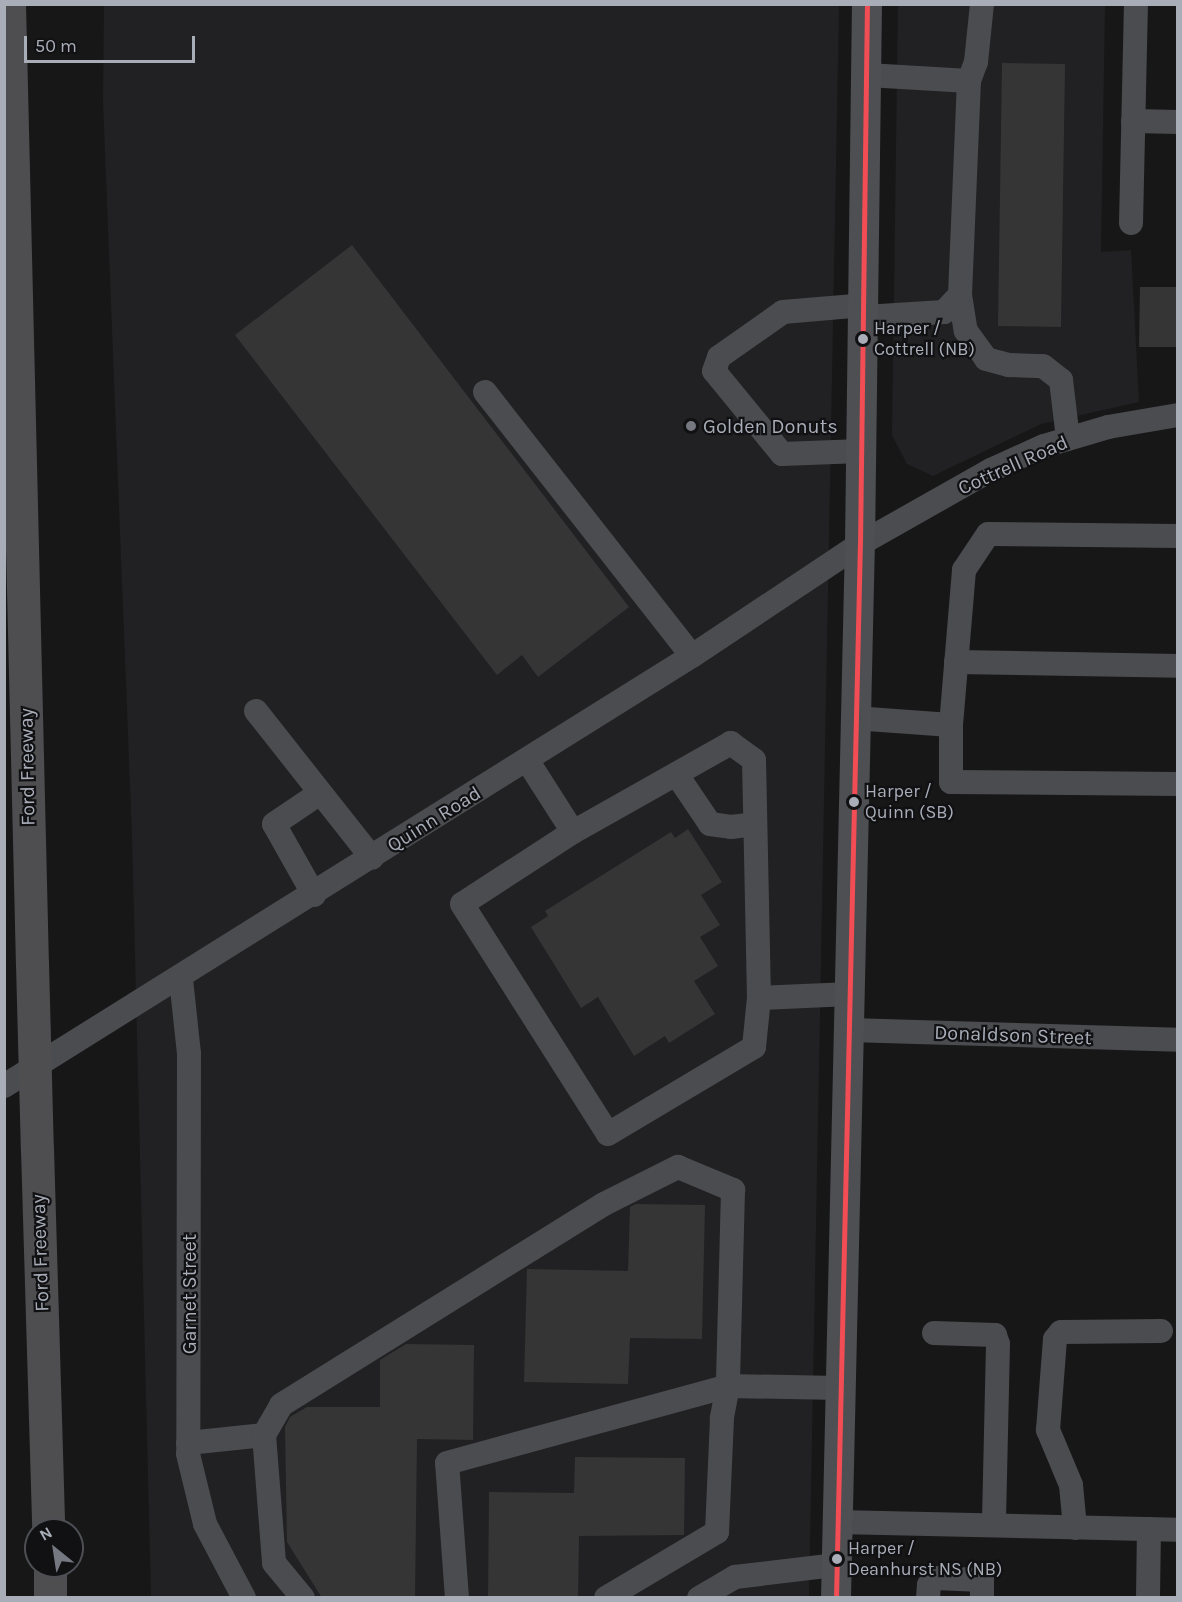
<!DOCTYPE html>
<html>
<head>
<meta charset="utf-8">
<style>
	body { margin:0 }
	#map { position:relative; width:1182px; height:1602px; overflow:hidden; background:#171717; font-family:Karla,sans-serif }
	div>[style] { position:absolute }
	.built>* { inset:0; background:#212123 }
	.building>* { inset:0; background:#353536 }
	.minor>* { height:24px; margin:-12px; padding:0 12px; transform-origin:12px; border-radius:12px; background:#4b4c50 }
	.major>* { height:30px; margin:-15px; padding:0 15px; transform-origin:15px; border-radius:15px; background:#4d4f52 }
	.highway>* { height:33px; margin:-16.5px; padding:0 16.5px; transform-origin:16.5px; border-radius:16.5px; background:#4e4e51 }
	.highway-bridge>* { height:33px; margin:-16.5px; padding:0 16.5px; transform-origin:16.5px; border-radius:16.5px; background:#4e4e51 }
	.bus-1>* { height:4.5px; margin:-2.25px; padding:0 2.25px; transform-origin:2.25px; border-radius:2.25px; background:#f24d54 }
	.dots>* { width:16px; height:16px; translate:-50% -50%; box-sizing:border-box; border:3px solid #111113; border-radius:50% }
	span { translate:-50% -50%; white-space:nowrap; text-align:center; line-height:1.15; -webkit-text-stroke:4.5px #111113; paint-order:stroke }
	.bus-label { font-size:18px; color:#a8adb8 }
	.left { translate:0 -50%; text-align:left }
	.poi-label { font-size:20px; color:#a8adb8 }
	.street-label { font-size:20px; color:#a8adb8 }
	.frame { position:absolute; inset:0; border:6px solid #a8adb8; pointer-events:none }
	.north { position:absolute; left:24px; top:1518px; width:60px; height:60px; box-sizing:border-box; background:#111113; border:2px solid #4d4f55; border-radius:50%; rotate:330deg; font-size:16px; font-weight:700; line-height:24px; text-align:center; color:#a8adb8 }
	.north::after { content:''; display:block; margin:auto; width:21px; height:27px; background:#757880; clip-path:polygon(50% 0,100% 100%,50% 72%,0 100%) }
	.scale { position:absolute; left:24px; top:36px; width:171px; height:27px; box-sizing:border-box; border:3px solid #a8adb8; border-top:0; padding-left:8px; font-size:18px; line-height:21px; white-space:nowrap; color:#a8adb8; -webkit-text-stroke:4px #111113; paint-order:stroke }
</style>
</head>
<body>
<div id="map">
	<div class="built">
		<i style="clip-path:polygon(104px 5px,839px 5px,809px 1597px,151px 1597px,132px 836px,103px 101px)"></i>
		<i style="clip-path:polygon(898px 5px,1105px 5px,1101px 252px,1131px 250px,1139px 402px,1041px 424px,933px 476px,907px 464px,892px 435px)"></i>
	</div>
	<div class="building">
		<i style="clip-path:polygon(1002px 63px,1065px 64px,1061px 327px,998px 326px)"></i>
		<i style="clip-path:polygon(352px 245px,629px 607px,538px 677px,522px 655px,497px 675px,235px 335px)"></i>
		<i style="clip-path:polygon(1140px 287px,1178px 287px,1178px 347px,1139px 347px)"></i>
		<i style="clip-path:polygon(688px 829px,722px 882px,701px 895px,720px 925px,700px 937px,718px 966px,694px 981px,715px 1014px,669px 1043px,665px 1036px,634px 1056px,598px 997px,581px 1008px,531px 927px,548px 916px,545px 911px,671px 832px,675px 838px)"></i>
		<i style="clip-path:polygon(636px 1204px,705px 1205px,702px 1339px,630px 1338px,628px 1384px,524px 1382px,527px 1269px,628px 1271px,630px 1207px)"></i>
		<i style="clip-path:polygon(406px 1344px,474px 1345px,473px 1440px,417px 1439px,415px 1598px,322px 1598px,287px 1542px,285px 1427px,290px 1417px,307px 1407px,380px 1407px,380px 1360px)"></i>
		<i style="clip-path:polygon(575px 1457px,685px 1458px,684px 1535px,579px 1536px,578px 1598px,488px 1598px,489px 1492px,574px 1493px)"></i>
	</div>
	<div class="minor">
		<i style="left:969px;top:81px;width:20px;rotate:-70deg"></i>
		<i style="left:976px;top:62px;width:58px;rotate:-84.1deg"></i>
		<i style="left:1133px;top:121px;width:45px;rotate:1.3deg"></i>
		<i style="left:1131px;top:223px;width:219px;rotate:-88.7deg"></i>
		<i style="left:960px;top:295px;width:36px;rotate:81deg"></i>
		<i style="left:966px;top:331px;width:34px;rotate:54deg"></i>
		<i style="left:986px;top:359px;width:24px;rotate:15deg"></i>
		<i style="left:1009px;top:365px;width:34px;rotate:2deg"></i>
		<i style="left:1043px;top:366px;width:23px;rotate:38deg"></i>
		<i style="left:1061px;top:380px;width:59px;rotate:83.2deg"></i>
		<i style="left:864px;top:317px;width:80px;rotate:-3.6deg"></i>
		<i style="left:944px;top:312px;width:23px;rotate:-47deg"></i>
		<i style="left:960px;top:295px;width:214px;rotate:-87.6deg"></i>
		<i style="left:969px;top:81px;width:102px;rotate:-176.6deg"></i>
		<i style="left:485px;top:392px;width:335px;rotate:51.9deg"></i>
		<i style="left:861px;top:451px;width:79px;rotate:177.8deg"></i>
		<i style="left:782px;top:454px;width:107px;rotate:-129.3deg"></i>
		<i style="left:714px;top:371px;width:15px;rotate:-70deg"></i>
		<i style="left:719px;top:357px;width:78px;rotate:-35.1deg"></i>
		<i style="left:783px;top:312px;width:81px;rotate:-4.9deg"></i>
		<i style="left:956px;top:662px;width:222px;rotate:1deg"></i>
		<i style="left:256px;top:711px;width:187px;rotate:51.7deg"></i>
		<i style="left:854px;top:718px;width:97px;rotate:4.1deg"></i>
		<i style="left:951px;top:725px;width:57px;rotate:90deg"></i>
		<i style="left:951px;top:782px;width:227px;rotate:0.5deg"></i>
		<i style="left:951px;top:725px;width:156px;rotate:-85.2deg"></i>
		<i style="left:964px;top:570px;width:43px;rotate:-56.3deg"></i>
		<i style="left:988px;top:534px;width:190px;rotate:0.6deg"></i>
		<i style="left:527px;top:760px;width:85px;rotate:57.4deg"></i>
		<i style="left:677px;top:775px;width:59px;rotate:56deg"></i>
		<i style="left:710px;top:824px;width:21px;rotate:8deg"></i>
		<i style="left:731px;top:827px;width:24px;rotate:-7deg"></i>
		<i style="left:314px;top:895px;width:81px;rotate:-119.4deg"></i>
		<i style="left:274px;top:824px;width:55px;rotate:-34deg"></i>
		<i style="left:181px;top:979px;width:75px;rotate:83.9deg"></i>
		<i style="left:189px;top:1054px;width:400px;rotate:90.1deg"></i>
		<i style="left:188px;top:1454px;width:72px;rotate:76.3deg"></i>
		<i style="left:205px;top:1524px;width:84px;rotate:62.2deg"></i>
		<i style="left:759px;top:998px;width:238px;rotate:-91.2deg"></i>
		<i style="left:754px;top:760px;width:29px;rotate:-144deg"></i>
		<i style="left:731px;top:743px;width:181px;rotate:150.6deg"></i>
		<i style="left:573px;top:832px;width:132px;rotate:147deg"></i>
		<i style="left:462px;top:904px;width:272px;rotate:57.6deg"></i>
		<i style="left:608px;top:1134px;width:170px;rotate:-30.8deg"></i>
		<i style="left:754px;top:1047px;width:49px;rotate:-84.2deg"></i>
		<i style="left:759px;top:998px;width:91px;rotate:-2.5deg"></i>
		<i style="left:849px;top:1030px;width:329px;rotate:1.7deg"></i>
		<i style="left:4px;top:1086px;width:811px;rotate:-32.01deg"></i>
		<i style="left:692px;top:656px;width:202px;rotate:-33.7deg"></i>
		<i style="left:860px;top:544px;width:150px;rotate:-29.5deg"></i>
		<i style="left:991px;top:470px;width:58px;rotate:-24.4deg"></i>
		<i style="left:1044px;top:446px;width:67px;rotate:-16.5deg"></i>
		<i style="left:1108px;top:427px;width:71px;rotate:-9.7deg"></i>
		<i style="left:934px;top:1333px;width:61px;rotate:1.9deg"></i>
		<i style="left:995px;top:1335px;width:9px;rotate:72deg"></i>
		<i style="left:998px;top:1344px;width:181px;rotate:91.3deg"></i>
		<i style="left:264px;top:1435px;width:128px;rotate:85.5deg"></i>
		<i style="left:274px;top:1563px;width:45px;rotate:50.4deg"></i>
		<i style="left:188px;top:1443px;width:76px;rotate:-6deg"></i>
		<i style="left:264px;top:1435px;width:34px;rotate:-60deg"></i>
		<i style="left:281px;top:1405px;width:380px;rotate:-31.9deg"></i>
		<i style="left:604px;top:1204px;width:83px;rotate:-26.6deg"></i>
		<i style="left:678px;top:1167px;width:60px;rotate:22.7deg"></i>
		<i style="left:733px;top:1190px;width:196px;rotate:91.5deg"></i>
		<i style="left:728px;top:1386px;width:112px;rotate:1deg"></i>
		<i style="left:837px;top:1522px;width:341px;rotate:1.3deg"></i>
		<i style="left:1075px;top:1528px;width:43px;rotate:-95.3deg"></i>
		<i style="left:1071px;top:1485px;width:60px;rotate:-112.7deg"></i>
		<i style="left:1048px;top:1430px;width:91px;rotate:-85.6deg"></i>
		<i style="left:1055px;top:1339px;width:9px;rotate:-49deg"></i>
		<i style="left:1061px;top:1332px;width:100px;rotate:-0.6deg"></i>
		<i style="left:457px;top:1598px;width:135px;rotate:-94.2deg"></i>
		<i style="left:447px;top:1463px;width:291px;rotate:-15.3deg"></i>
		<i style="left:728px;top:1386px;width:33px;rotate:101deg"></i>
		<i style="left:722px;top:1418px;width:114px;rotate:92.5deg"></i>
		<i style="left:717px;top:1532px;width:129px;rotate:149.3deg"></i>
		<i style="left:699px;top:1598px;width:42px;rotate:-30.3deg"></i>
		<i style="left:735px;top:1577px;width:102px;rotate:-6.8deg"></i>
		<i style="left:928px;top:1598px;width:13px;rotate:-86deg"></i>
		<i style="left:929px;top:1585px;width:9px;rotate:-49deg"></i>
		<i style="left:935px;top:1578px;width:47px;rotate:2.4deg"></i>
		<i style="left:982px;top:1580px;width:18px;rotate:90deg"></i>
		<i style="left:1148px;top:1598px;width:69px;rotate:-89.2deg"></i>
	</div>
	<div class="major">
		<i style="left:836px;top:1598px;width:1054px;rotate:-88.7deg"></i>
		<i style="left:860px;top:544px;width:540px;rotate:-89.26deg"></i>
	</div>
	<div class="highway">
		<i style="left:9px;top:4px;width:959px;rotate:88.63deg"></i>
		<i style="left:37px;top:1149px;width:381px;rotate:88.3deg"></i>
		<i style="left:50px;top:1566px;width:32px;rotate:90deg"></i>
	</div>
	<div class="highway-bridge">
		<i style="left:32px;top:963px;width:186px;rotate:88.5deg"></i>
	</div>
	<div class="bus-1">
		<i style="left:836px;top:1598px;width:1054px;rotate:-88.7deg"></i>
		<i style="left:860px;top:544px;width:540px;rotate:-89.26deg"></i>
	</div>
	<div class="dots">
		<i style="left:863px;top:339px;background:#a8adb8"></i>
		<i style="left:691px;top:426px;background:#757880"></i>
		<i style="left:854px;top:802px;background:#a8adb8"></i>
		<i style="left:837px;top:1559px;background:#a8adb8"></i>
	</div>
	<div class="bus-label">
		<span class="left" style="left:874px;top:339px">Harper /<br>Cottrell (NB)</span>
		<span class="left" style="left:865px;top:802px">Harper /<br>Quinn (SB)</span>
		<span class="left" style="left:848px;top:1559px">Harper /<br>Deanhurst NS (NB)</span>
	</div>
	<div class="poi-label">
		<span class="left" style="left:703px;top:426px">Golden Donuts</span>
	</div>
	<div class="street-label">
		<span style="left:1013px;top:465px;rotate:-24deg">Cottrell Road</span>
		<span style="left:27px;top:767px;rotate:-91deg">Ford Freeway</span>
		<span style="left:434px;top:819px;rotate:-32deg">Quinn Road</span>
		<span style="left:1013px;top:1035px;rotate:2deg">Donaldson Street</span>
		<span style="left:40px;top:1253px;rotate:-92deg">Ford Freeway</span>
		<span style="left:189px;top:1294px;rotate:-90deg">Garnet Street</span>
	</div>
	<div class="frame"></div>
	<div class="north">N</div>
	<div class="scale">50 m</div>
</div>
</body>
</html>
